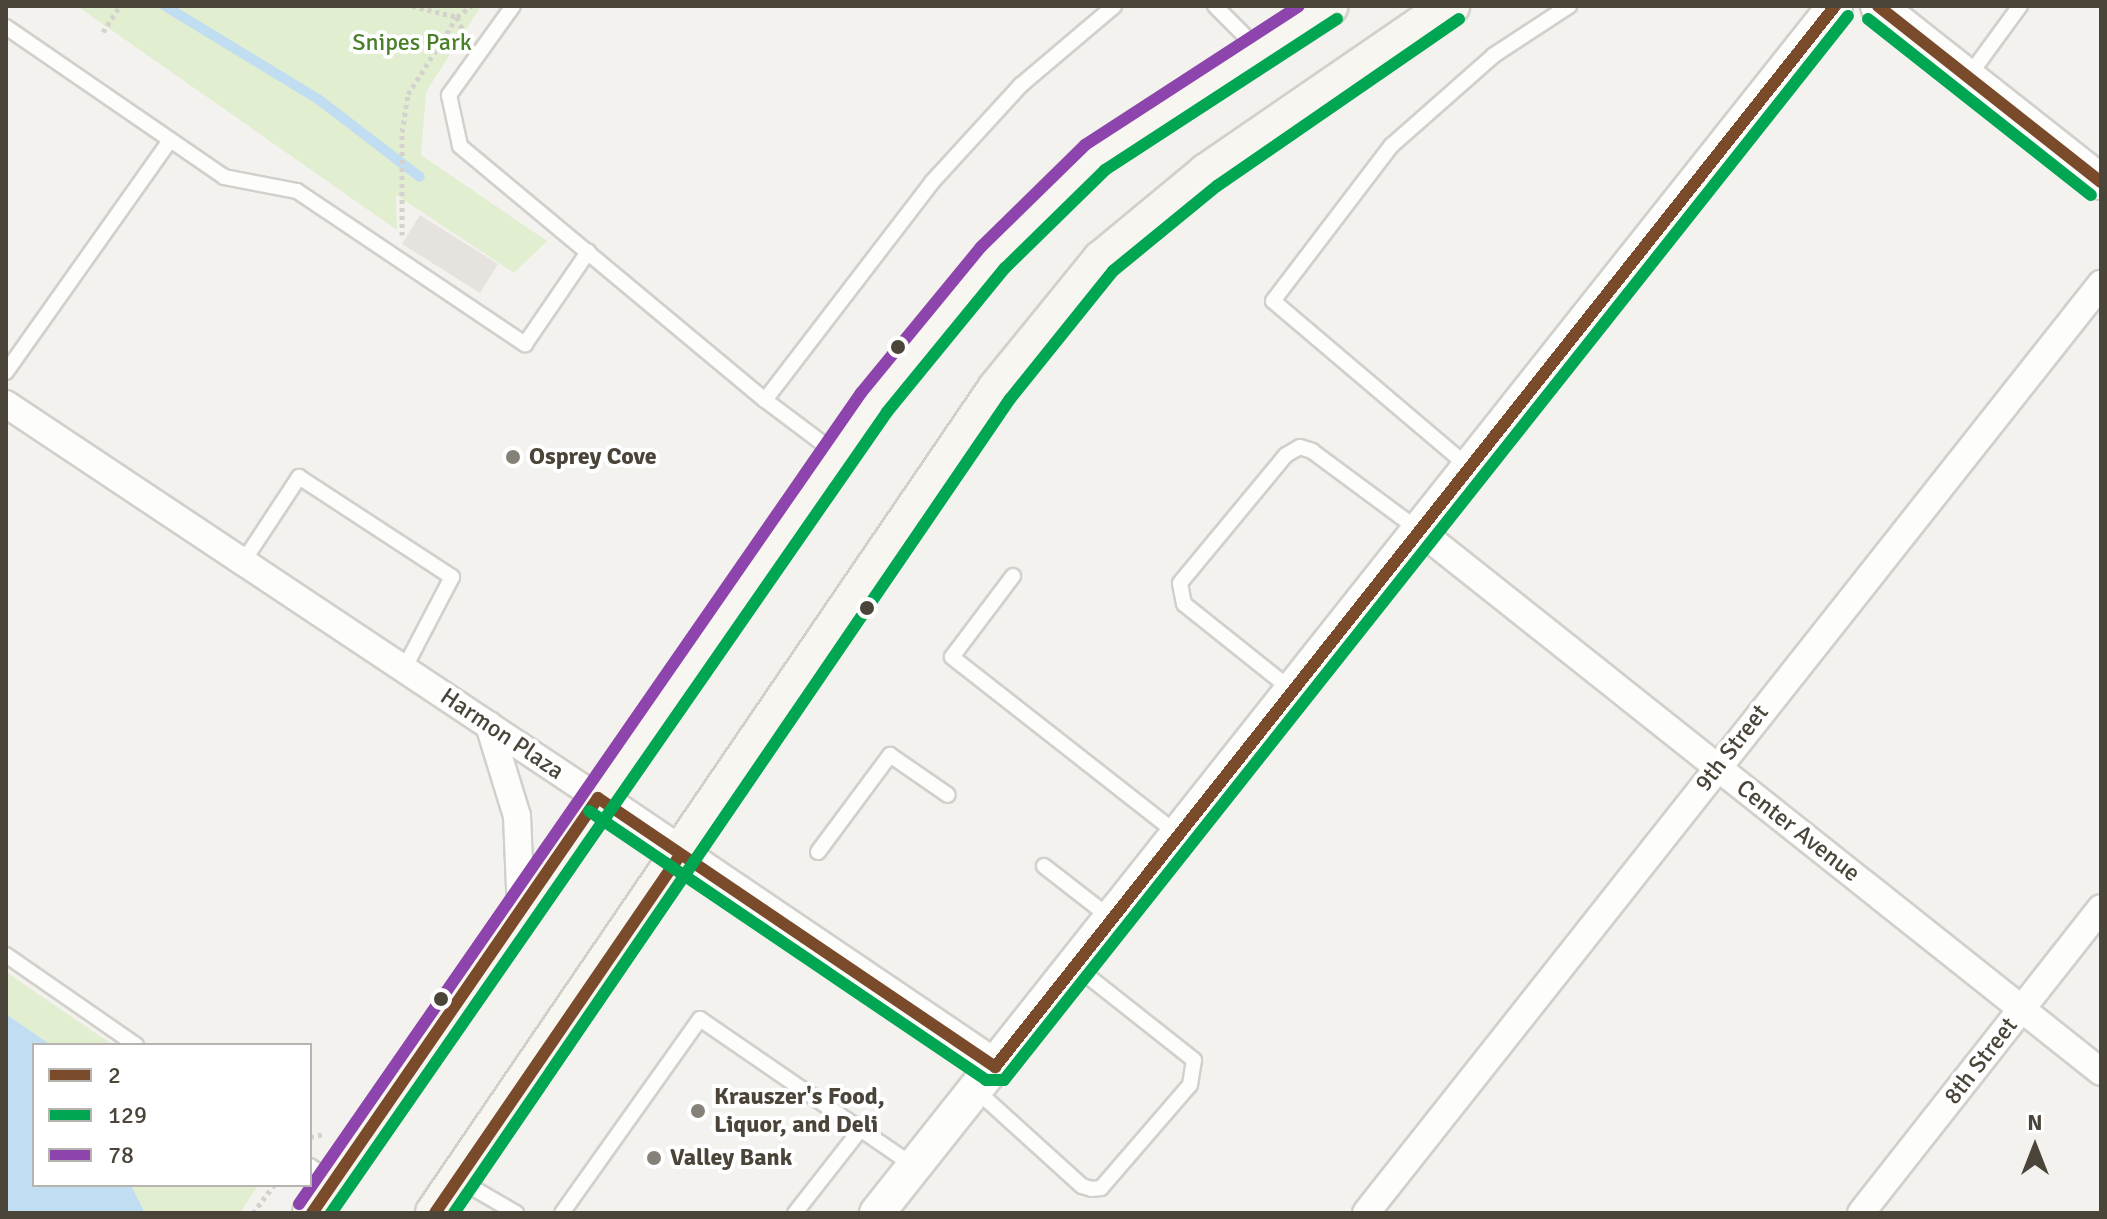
<!DOCTYPE html>
<html>
<head>
<meta charset="utf-8">
<style>
	body { margin:0 }
	#map { position:relative; width:2107px; height:1219px; overflow:hidden; background:#f4f2ee; font-family:Signika,sans-serif }
	div>[style] { position:absolute }
	.green>* { inset:0; background:#e1eecf }
	.parking>* { inset:0; background:#e6e3df }
	.water>* { inset:0; background:#c0ddf1 }
	.stream>* { height:10px; margin:-5px; padding:0 5px; transform-origin:5px; border-radius:5px; background:#c0ddf1 }
	.path>* { height:5px; margin-top:-2.5px; transform-origin:0; background:repeating-linear-gradient(90deg,#d3d2cc 0 4px,transparent 0 8px) }
	.roads { filter:drop-shadow(2px 0 #d2d0cb) drop-shadow(-2px 0 #d2d0cb) drop-shadow(0 2px #d2d0cb) drop-shadow(0 -2px #d2d0cb) }
	.service>* { height:14px; margin:-7px; padding:0 7px; transform-origin:7px; border-radius:7px; background:#fdfdfc }
	.minor>* { height:26px; margin:-13px; padding:0 13px; transform-origin:13px; border-radius:13px; background:#fdfdfc }
	.tertiary>* { height:34px; margin:-17px; padding:0 17px; transform-origin:17px; border-radius:17px; background:#fdfdfc }
	.secondary>* { height:38px; margin:-19px; padding:0 19px; transform-origin:19px; border-radius:19px; background:#f7f6f1 }
	.bus-1>* { height:12px; margin:-6px; padding:0 6px; transform-origin:6px; border-radius:6px; background:#7a4b2a }
	.bus-2>* { height:12px; margin:-6px; padding:0 6px; transform-origin:6px; border-radius:6px; background:#00a651 }
	.bus-3>* { height:12px; margin:-6px; padding:0 6px; transform-origin:6px; border-radius:6px; background:#8e44ad }
	.dots>* { width:22px; height:22px; translate:-50% -50%; box-sizing:border-box; border:4px solid #fff; border-radius:50% }
	span { translate:-50% -50%; white-space:nowrap; text-align:center; line-height:1.15; -webkit-text-stroke:8px #fff; paint-order:stroke }
	.park-label { font-size:24px; color:#4a7f2a }
	.poi-label { font-size:24px; color:#4b4439; font-weight:700 }
	.left { translate:0 -50%; text-align:left }
	.street-label { font-size:24px; color:#4b4439 }
	.frame { position:absolute; inset:0; border:8px solid #4b4439; pointer-events:none }
	.legend { position:absolute; left:32px; top:1043px; width:280px; height:144px; box-sizing:border-box; background:#fff; border:2px solid #b7b4b0; margin:0; padding:10px 14px; list-style:none; font-size:24px; color:#4b4439 }
	.legend li { display:flex; align-items:center; gap:16px; height:40px }
	.legend b { width:40px; border:2px solid #b7b4b0 }
	.north { position:absolute; left:1995px; top:1107px; width:80px; height:80px; -webkit-text-stroke:6px #fff; paint-order:stroke; rotate:0deg; font-size:22px; font-weight:700; line-height:32px; text-align:center; color:#4b4439 }
	.north::after { content:''; display:block; margin:auto; width:28px; height:36px; background:#4b4439; clip-path:polygon(50% 0,100% 100%,50% 72%,0 100%) }
</style>
</head>
<body>
<div id="map">
	<div class="green">
		<i style="clip-path:polygon(77px 6px,481px 6px,426px 92px,421px 155px,547px 241px,514px 273px,396px 195px,397px 230px)"></i>
		<i style="clip-path:polygon(6px 972px,113px 1045px,51px 1045px,6px 1014px)"></i>
		<i style="clip-path:polygon(131px 1185px,258px 1185px,240px 1213px,145px 1213px)"></i>
	</div>
	<div class="parking">
		<i style="clip-path:polygon(420px 215px,498px 264px,480px 293px,402px 244px)"></i>
	</div>
	<div class="water">
		<i style="clip-path:polygon(6px 1014px,51px 1045px,34px 1045px,34px 1185px,131px 1185px,145px 1213px,6px 1213px)"></i>
	</div>
	<div class="stream">
		<i style="left:165px;top:6px;width:179px;rotate:31.3deg"></i>
		<i style="left:318px;top:99px;width:128px;rotate:37.4deg"></i>
	</div>
	<div class="path">
		<i style="left:412px;top:6px;width:46px;rotate:13.7deg"></i>
		<i style="left:457px;top:17px;width:13px;rotate:67deg"></i>
		<i style="left:103px;top:32px;width:31px;rotate:-57deg"></i>
		<i style="left:402px;top:235px;width:103px;rotate:-90deg"></i>
		<i style="left:402px;top:132px;width:38px;rotate:-81deg"></i>
		<i style="left:408px;top:94px;width:91px;rotate:-57.5deg"></i>
		<i style="left:457px;top:17px;width:18px;rotate:-38deg"></i>
		<i style="left:310px;top:1137px;width:14px;rotate:-12deg"></i>
		<i style="left:253px;top:1213px;width:35px;rotate:-53deg"></i>
	</div>
	<div class="roads">
		<div class="service">
			<i style="left:513px;top:6px;width:110px;rotate:125.7deg"></i>
			<i style="left:449px;top:95px;width:52px;rotate:77.8deg"></i>
			<i style="left:460px;top:146px;width:397px;rotate:39.8deg"></i>
			<i style="left:765px;top:400px;width:90px;rotate:36.9deg"></i>
			<i style="left:1215px;top:6px;width:59px;rotate:45deg"></i>
			<i style="left:6px;top:27px;width:265px;rotate:34.5deg"></i>
			<i style="left:224px;top:177px;width:74px;rotate:10.9deg"></i>
			<i style="left:297px;top:191px;width:275px;rotate:33.9deg"></i>
			<i style="left:525px;top:344px;width:112px;rotate:-55.6deg"></i>
			<i style="left:1968px;top:77px;width:88px;rotate:-53.8deg"></i>
			<i style="left:6px;top:372px;width:284px;rotate:-54.7deg"></i>
			<i style="left:765px;top:400px;width:275px;rotate:-52.5deg"></i>
			<i style="left:932px;top:182px;width:132px;rotate:-47.5deg"></i>
			<i style="left:1021px;top:85px;width:122px;rotate:-40.3deg"></i>
			<i style="left:1470px;top:468px;width:258px;rotate:-139.7deg"></i>
			<i style="left:1273px;top:301px;width:196px;rotate:-52.7deg"></i>
			<i style="left:1392px;top:145px;width:136px;rotate:-41.4deg"></i>
			<i style="left:1494px;top:55px;width:90px;rotate:-33.2deg"></i>
			<i style="left:243px;top:562px;width:102px;rotate:-56.6deg"></i>
			<i style="left:299px;top:477px;width:183px;rotate:33.2deg"></i>
			<i style="left:452px;top:577px;width:104px;rotate:117.6deg"></i>
			<i style="left:1013px;top:576px;width:101px;rotate:127deg"></i>
			<i style="left:952px;top:657px;width:288px;rotate:38.1deg"></i>
			<i style="left:1293px;top:691px;width:139px;rotate:-141.4deg"></i>
			<i style="left:1184px;top:604px;width:21px;rotate:-101deg"></i>
			<i style="left:1180px;top:583px;width:166px;rotate:-50.4deg"></i>
			<i style="left:1286px;top:455px;width:16px;rotate:-30deg"></i>
			<i style="left:1300px;top:447px;width:13px;rotate:18deg"></i>
			<i style="left:1312px;top:451px;width:134px;rotate:36.5deg"></i>
			<i style="left:818px;top:852px;width:121px;rotate:-53.4deg"></i>
			<i style="left:890px;top:755px;width:70px;rotate:34.6deg"></i>
			<i style="left:1044px;top:866px;width:86px;rotate:37.9deg"></i>
			<i style="left:6px;top:955px;width:158px;rotate:34.7deg"></i>
			<i style="left:976px;top:1090px;width:143px;rotate:42.2deg"></i>
			<i style="left:1082px;top:1186px;width:10px;rotate:17deg"></i>
			<i style="left:1092px;top:1189px;width:9px;rotate:-6deg"></i>
			<i style="left:1101px;top:1188px;width:136px;rotate:-49.2deg"></i>
			<i style="left:1190px;top:1085px;width:25px;rotate:-81deg"></i>
			<i style="left:1194px;top:1060px;width:152px;rotate:-141.7deg"></i>
			<i style="left:310px;top:1166px;width:28px;rotate:35deg"></i>
			<i style="left:461px;top:1181px;width:64px;rotate:30.2deg"></i>
			<i style="left:562px;top:1213px;width:238px;rotate:-54.6deg"></i>
			<i style="left:700px;top:1019px;width:260px;rotate:34.5deg"></i>
			<i style="left:795px;top:1213px;width:105px;rotate:-51.9deg"></i>
		</div>
		<div class="minor">
			<i style="left:6px;top:404px;width:711px;rotate:33.65deg"></i>
			<i style="left:1420px;top:531px;width:870px;rotate:38.46deg"></i>
			<i style="left:489px;top:725px;width:95px;rotate:72.9deg"></i>
			<i style="left:517px;top:816px;width:94px;rotate:87.6deg"></i>
			<i style="left:1366px;top:1213px;width:1185px;rotate:-51.65deg"></i>
			<i style="left:1861px;top:1213px;width:388px;rotate:-51.8deg"></i>
		</div>
		<div class="tertiary">
			<i style="left:1878px;top:6px;width:284px;rotate:38.3deg"></i>
			<i style="left:598px;top:798px;width:480px;rotate:34.1deg"></i>
			<i style="left:877px;top:1213px;width:1541px;rotate:-51.56deg"></i>
		</div>
		<div class="secondary">
			<i style="left:312px;top:1213px;width:987px;rotate:-55.28deg"></i>
			<i style="left:874px;top:402px;width:188px;rotate:-50.6deg"></i>
			<i style="left:993px;top:257px;width:143px;rotate:-44.4deg"></i>
			<i style="left:1095px;top:157px;width:278px;rotate:-32.9deg"></i>
			<i style="left:435px;top:1213px;width:997px;rotate:-55.7deg"></i>
			<i style="left:997px;top:389px;width:166px;rotate:-50.9deg"></i>
			<i style="left:1102px;top:260px;width:136px;rotate:-39.6deg"></i>
			<i style="left:1207px;top:173px;width:295px;rotate:-34.5deg"></i>
		</div>
	</div>
	<div class="bus-1">
		<i style="left:1878px;top:6px;width:284px;rotate:38.3deg"></i>
		<i style="left:598px;top:798px;width:480px;rotate:34.1deg"></i>
		<i style="left:995px;top:1067px;width:1353px;rotate:-51.63deg"></i>
		<i style="left:312px;top:1213px;width:504px;rotate:-55.43deg"></i>
		<i style="left:435px;top:1213px;width:434px;rotate:-55.6deg"></i>
	</div>
	<div class="bus-2">
		<i style="left:1868px;top:19px;width:284px;rotate:38.3deg"></i>
		<i style="left:589px;top:811px;width:480px;rotate:34.1deg"></i>
		<i style="left:986px;top:1080px;width:18px"></i>
		<i style="left:1004px;top:1080px;width:1358px;rotate:-51.58deg"></i>
		<i style="left:331px;top:1213px;width:975px;rotate:-55.23deg"></i>
		<i style="left:887px;top:412px;width:186px;rotate:-50.7deg"></i>
		<i style="left:1005px;top:268px;width:140px;rotate:-44.4deg"></i>
		<i style="left:1105px;top:170px;width:277px;rotate:-33.1deg"></i>
		<i style="left:454px;top:1213px;width:986px;rotate:-55.67deg"></i>
		<i style="left:1010px;top:399px;width:164px;rotate:-51.2deg"></i>
		<i style="left:1113px;top:271px;width:134px;rotate:-39.3deg"></i>
		<i style="left:1217px;top:186px;width:294px;rotate:-34.6deg"></i>
	</div>
	<div class="bus-3">
		<i style="left:299px;top:1204px;width:987px;rotate:-55.28deg"></i>
		<i style="left:861px;top:393px;width:189px;rotate:-50.6deg"></i>
		<i style="left:981px;top:247px;width:146px;rotate:-44.4deg"></i>
		<i style="left:1085px;top:145px;width:255px;rotate:-33deg"></i>
	</div>
	<div class="dots">
		<i style="left:898px;top:347px;background:#4b4439"></i>
		<i style="left:513px;top:457px;background:#868178"></i>
		<i style="left:867px;top:608px;background:#4b4439"></i>
		<i style="left:441px;top:999px;background:#4b4439"></i>
		<i style="left:698px;top:1111px;background:#868178"></i>
		<i style="left:654px;top:1158px;background:#868178"></i>
	</div>
	<div class="park-label">
		<span style="left:412px;top:43px">Snipes Park</span>
	</div>
	<div class="poi-label">
		<span class="left" style="left:529px;top:457px">Osprey Cove</span>
		<span class="left" style="left:714px;top:1111px">Krauszer's Food,<br>Liquor, and Deli</span>
		<span class="left" style="left:670px;top:1158px">Valley Bank</span>
	</div>
	<div class="street-label">
		<span style="left:502px;top:734px;rotate:34deg">Harmon Plaza</span>
		<span style="left:1732px;top:748px;rotate:-52deg">9th Street</span>
		<span style="left:1798px;top:831px;rotate:38deg">Center Avenue</span>
		<span style="left:1981px;top:1061px;rotate:-52deg">8th Street</span>
	</div>
	<div class="frame"></div>
	<ul class="legend">
	<li><b style="height:10px;background:#7a4b2a"></b>2</li>
	<li><b style="height:10px;background:#00a651"></b>129</li>
	<li><b style="height:10px;background:#8e44ad"></b>78</li>
	</ul>
	<div class="north">N</div>
</div>
</body>
</html>
